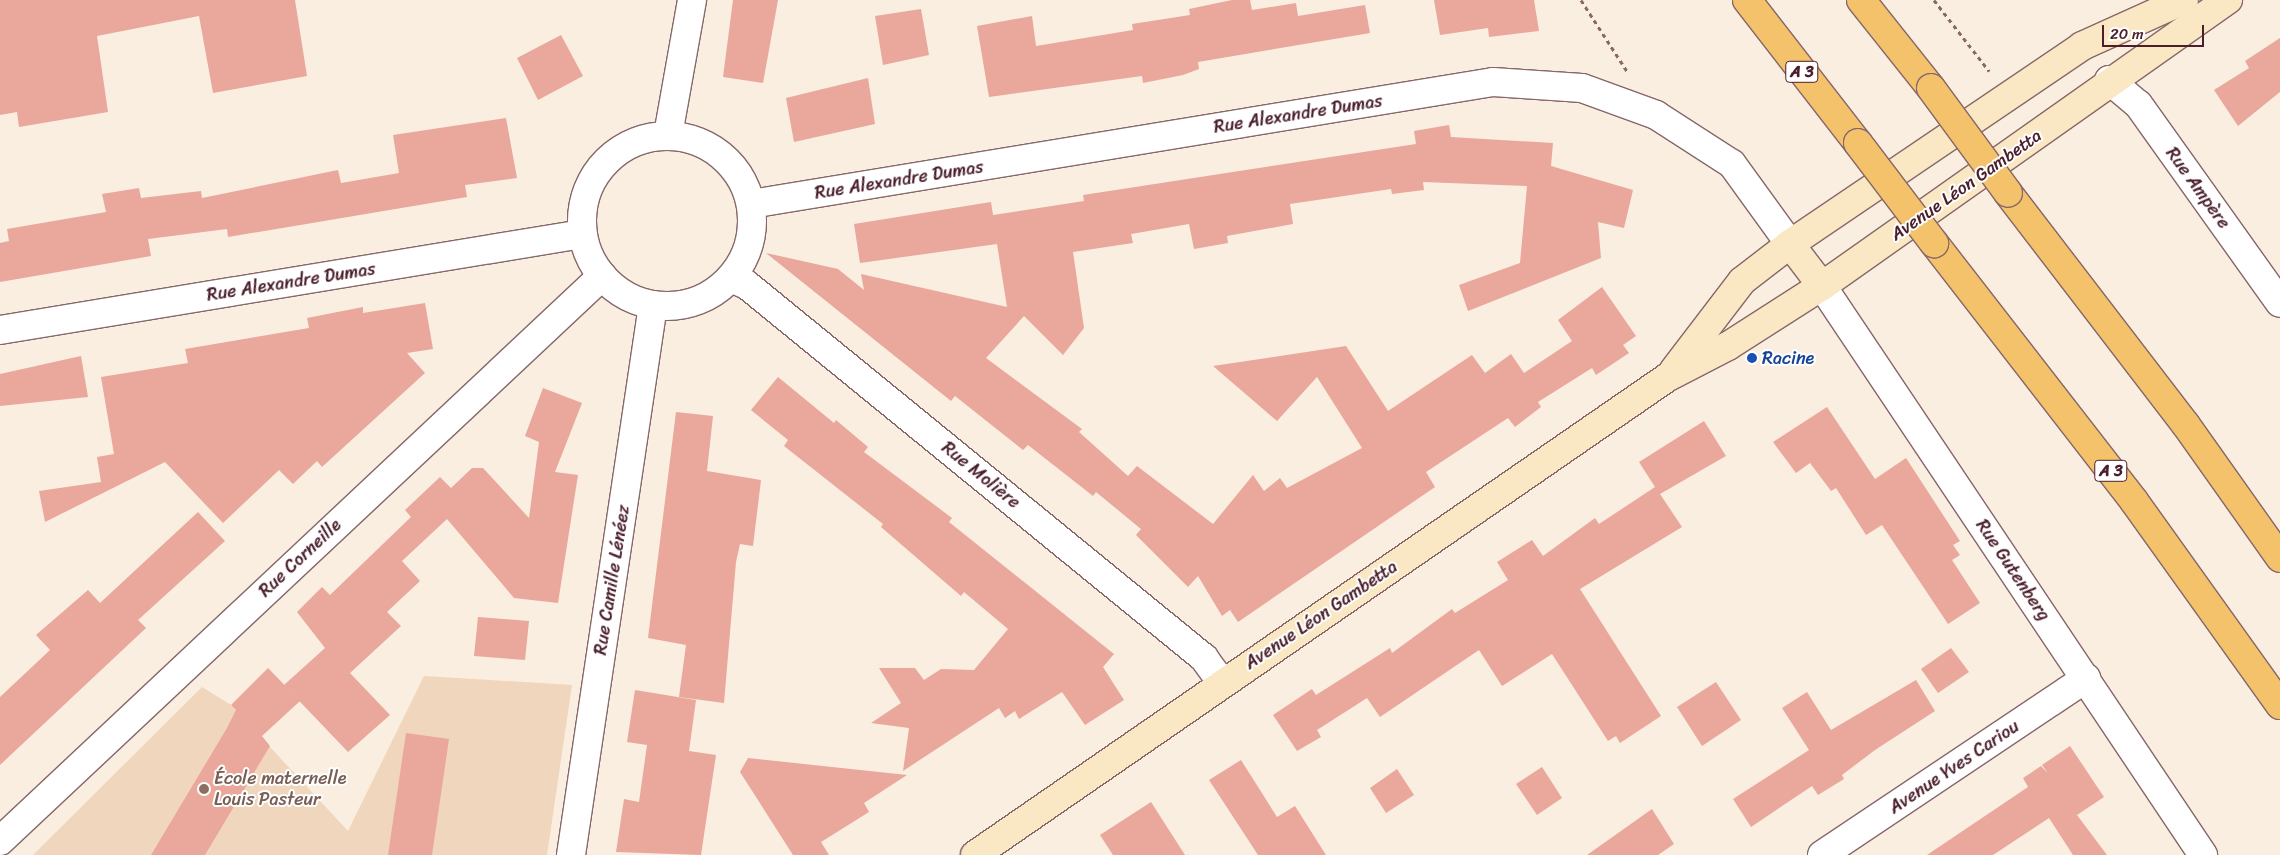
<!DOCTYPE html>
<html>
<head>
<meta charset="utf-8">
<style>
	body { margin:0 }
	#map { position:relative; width:2280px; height:855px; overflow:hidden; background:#f9eedf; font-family:Sriracha,sans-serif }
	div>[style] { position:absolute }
	.built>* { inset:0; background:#efd6bc }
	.building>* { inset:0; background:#eaa79c }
	.path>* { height:3px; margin-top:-1.5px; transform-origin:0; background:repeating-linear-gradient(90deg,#87676a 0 4px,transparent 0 8px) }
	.roads { filter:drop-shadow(1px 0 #87676a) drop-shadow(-1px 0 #87676a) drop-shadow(0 1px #87676a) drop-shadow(0 -1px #87676a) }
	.street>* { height:28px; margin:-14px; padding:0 14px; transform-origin:14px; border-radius:14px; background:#fff }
	.street>.ring { margin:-14px; padding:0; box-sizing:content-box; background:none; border:28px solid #fff; border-radius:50% }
	.secondary>* { height:28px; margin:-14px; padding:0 14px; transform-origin:14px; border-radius:14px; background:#fae7c3 }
	.highway>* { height:28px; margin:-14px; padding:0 14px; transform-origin:14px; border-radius:14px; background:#f3c26a }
	.bridges { filter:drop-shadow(1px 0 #87676a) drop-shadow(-1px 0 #87676a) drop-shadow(0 1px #87676a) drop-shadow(0 -1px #87676a) }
	.highway-bridge>* { height:28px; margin:-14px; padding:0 14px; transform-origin:14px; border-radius:14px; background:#f3c26a }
	.dots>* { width:14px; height:14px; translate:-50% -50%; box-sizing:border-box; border:2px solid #fff; border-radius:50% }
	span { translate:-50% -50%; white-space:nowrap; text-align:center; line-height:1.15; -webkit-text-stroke:4px #fff; paint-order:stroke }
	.shield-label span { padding:1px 4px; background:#fff; border:1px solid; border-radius:4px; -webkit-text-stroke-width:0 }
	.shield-label { font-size:16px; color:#4a1f2b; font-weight:700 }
	.street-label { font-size:18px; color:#4a1f2b }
	.transit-label { font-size:18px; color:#164399 }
	.left { translate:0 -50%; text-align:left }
	.education-label { font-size:18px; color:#785e54 }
	.scale { position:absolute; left:2102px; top:25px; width:102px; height:22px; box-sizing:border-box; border:2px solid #4a1f2b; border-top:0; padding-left:6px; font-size:15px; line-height:18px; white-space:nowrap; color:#4a1f2b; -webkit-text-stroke:4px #fff; paint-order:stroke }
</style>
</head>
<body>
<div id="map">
	<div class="built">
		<i style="clip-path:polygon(424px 676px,572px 685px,547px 855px,33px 855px,202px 687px,231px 705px,348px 831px)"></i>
	</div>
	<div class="building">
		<i style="clip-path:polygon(0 0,295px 0,307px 76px,213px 93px,199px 16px,97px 36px,108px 112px,19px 127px,17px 112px,0 115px)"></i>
		<i style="clip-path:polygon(733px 0,778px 0,763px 83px,723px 77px)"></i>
		<i style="clip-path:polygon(1232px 0,1250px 0,1252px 10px,1296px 3px,1298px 16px,1365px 5px,1370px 33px,1198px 62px,1199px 69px,1183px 75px,1143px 83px,1142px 76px,989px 97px,977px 26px,1032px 16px,1036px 46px,1133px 30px,1132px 24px,1190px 15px,1189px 9px)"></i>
		<i style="clip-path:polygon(1434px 0,1534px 0,1539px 31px,1489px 37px,1488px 28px,1440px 35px)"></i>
		<i style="clip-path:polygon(921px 9px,929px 55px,883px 65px,875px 16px)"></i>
		<i style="clip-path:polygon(561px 35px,583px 76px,538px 100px,517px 58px)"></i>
		<i style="clip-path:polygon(2280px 38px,2280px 92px,2238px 126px,2214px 90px,2249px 68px,2245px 61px)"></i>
		<i style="clip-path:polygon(868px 78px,875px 124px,794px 142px,786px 98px)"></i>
		<i style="clip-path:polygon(506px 118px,517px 178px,465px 185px,467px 197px,228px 237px,227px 229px,148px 239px,151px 256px,0 282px,0 243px,9px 241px,7px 229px,106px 212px,102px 194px,139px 188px,141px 198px,201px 191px,202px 198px,338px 170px,341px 183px,399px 173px,393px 135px)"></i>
		<i style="clip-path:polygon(1449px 125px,1451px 137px,1553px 143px,1551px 166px,1633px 190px,1624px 228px,1598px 222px,1601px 258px,1468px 311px,1459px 285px,1520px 263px,1527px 186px,1423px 182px,1424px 190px,1392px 194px,1391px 189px,1290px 204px,1293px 224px,1227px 236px,1228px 243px,1194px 249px,1189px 224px,1131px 234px,1133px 243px,1073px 252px,1084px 328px,1063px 355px,1024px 316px,986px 358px,1082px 429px,1079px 432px,1128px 476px,1137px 466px,1213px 524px,1253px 475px,1264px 491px,1280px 478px,1287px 488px,1362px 448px,1317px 377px,1277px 421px,1213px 366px,1346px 346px,1388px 411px,1472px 355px,1485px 373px,1511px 354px,1524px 373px,1572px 341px,1558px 320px,1602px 287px,1636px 336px,1623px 345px,1629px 353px,1596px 375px,1592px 368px,1538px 402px,1541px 407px,1515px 427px,1508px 418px,1426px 472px,1435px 487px,1238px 622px,1230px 610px,1222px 616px,1198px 576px,1188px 587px,1136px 535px,1141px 529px,1096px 492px,1093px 496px,1028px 445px,1023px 450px,955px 396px,951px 401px,766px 253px,838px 269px,864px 290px,861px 274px,1007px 307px,997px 244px,860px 263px,854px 224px,991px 202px,993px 215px,1084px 201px,1083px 195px,1416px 144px,1414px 131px)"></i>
		<i style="clip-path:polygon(425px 303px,433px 349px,407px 353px,425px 373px,322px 467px,317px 461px,293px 484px,279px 470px,223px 523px,165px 462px,45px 522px,39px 491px,101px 482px,97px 457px,114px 454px,101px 377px,188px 363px,185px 349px,309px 328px,307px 318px,363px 307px,363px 313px)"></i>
		<i style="clip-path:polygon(81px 356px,88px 397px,0 406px,0 374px)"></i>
		<i style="clip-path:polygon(778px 377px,834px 423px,836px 420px,868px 447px,864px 452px,952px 518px,949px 522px,1114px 654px,1103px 667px,1124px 700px,1085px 725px,1062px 692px,1019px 719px,1015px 711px,1005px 718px,999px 708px,903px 771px,909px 728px,871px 723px,901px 703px,879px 668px,915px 668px,924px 680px,941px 669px,974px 670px,1008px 629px,964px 592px,961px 596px,881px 527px,883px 524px,784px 446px,788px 440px,751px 410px)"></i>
		<i style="clip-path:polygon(543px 388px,582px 403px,555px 472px,578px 475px,558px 603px,514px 598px,447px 519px,402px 561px,420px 581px,387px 612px,401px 626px,350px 673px,390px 715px,348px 752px,284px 685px,325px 648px,297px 612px,322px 587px,330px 595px,411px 517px,405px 510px,440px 477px,451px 488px,472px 468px,483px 468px,529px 518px,539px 442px,525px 436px)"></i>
		<i style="clip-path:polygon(1827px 407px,1875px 479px,1906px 458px,1960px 541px,1953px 545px,1960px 555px,1952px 560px,1980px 603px,1948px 624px,1882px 525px,1866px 535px,1836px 488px,1831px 491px,1810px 463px,1796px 473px,1773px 442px)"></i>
		<i style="clip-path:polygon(676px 412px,713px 416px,707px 471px,761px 480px,753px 546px,740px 544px,736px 562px,724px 703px,679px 697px,686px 645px,648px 638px)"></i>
		<i style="clip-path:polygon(1704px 421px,1726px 456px,1660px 494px,1682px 527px,1580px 589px,1661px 716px,1620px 743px,1616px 736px,1608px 741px,1552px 654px,1502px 686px,1479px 650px,1380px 717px,1367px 698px,1317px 730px,1321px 737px,1297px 751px,1273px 715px,1312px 689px,1316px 695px,1390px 648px,1392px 653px,1452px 609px,1455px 613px,1508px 580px,1497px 562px,1532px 540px,1543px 556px,1595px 518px,1599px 524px,1655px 487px,1639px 462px)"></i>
		<i style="clip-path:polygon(198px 512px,225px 541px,138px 620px,146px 628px,0 765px,0 697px,50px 650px,36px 635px,88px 590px,100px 603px)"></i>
		<i style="clip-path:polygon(478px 617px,529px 621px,525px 660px,474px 656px)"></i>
		<i style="clip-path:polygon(1951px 648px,1969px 672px,1938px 693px,1921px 669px)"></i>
		<i style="clip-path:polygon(268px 668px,300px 701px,262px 736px,270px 746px,205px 855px,151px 855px,227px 728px,236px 710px,231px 705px)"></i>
		<i style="clip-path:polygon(1916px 680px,1935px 711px,1875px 750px,1842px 775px,1844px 779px,1818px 795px,1812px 786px,1751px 827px,1733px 799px,1809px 750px,1782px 708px,1807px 692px,1831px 730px)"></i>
		<i style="clip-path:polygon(1716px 682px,1741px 720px,1702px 746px,1677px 707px)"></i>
		<i style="clip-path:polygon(635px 690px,696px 700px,689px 751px,716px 755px,701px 855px,616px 852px,624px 799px,639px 802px,647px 745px,627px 742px)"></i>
		<i style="clip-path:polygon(406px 733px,449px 739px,432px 855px,388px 855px)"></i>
		<i style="clip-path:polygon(2070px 746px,2104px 797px,2077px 815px,2107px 855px,2073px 855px,2049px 818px,1993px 855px,1927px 855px,2028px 787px,2023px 778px,2041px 766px,2048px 773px,2042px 765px)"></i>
		<i style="clip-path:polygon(748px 758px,907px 775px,864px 803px,869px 812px,821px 842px,829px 855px,793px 855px,740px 772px)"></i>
		<i style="clip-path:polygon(1241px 760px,1277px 817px,1295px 806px,1326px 855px,1258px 855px,1209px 780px)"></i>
		<i style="clip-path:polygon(1542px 767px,1562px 798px,1537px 815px,1516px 784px)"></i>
		<i style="clip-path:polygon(1397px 769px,1414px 795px,1386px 813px,1370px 788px)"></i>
		<i style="clip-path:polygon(1151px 802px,1185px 855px,1113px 855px,1100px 835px)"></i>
		<i style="clip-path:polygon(1652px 809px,1674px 844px,1658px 855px,1587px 855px)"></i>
	</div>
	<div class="path">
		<i style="left:1581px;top:0;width:85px;rotate:57.1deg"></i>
		<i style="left:1934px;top:0;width:90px;rotate:52.2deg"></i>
	</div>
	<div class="roads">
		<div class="street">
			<i style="left:2109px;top:80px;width:38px;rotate:40deg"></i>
			<i style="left:2138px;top:104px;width:244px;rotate:54.5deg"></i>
			<i style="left:668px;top:135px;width:137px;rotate:-79.9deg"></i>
			<i class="ring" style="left:582px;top:136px;width:142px;height:142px"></i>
			<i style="left:751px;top:204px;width:752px;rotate:-9.34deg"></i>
			<i style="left:1493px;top:82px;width:89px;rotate:3.9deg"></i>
			<i style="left:1582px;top:88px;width:79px;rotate:20deg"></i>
			<i style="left:1656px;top:115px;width:90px;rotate:32.8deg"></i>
			<i style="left:1732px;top:164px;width:99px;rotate:54.1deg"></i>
			<i style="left:731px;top:278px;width:17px;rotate:24deg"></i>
			<i style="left:747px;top:285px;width:590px;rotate:39.22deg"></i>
			<i style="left:1204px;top:658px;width:31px;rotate:54deg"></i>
			<i style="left:1822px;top:286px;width:685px;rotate:56.19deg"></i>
			<i style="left:0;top:330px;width:590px;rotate:-9.37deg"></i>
			<i style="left:0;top:841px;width:826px;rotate:-43.18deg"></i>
			<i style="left:571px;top:855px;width:556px;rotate:-81.52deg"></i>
			<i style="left:1822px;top:855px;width:318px;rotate:-33.8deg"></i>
		</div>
		<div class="secondary">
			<i style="left:1790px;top:244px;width:53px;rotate:52.7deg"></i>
			<i style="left:1674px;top:370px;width:112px;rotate:-52.6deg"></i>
			<i style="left:1742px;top:281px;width:61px;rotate:-37.6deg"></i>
			<i style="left:1790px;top:244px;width:353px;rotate:-34.1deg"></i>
			<i style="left:2082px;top:46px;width:112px;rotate:-24.3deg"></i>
			<i style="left:975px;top:855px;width:842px;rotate:-34.6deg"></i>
			<i style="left:1668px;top:377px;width:68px;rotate:-27.3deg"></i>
			<i style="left:1728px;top:346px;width:112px;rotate:-32.6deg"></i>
			<i style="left:1822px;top:286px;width:497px;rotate:-35.2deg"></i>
		</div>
		<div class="highway">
			<i style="left:1747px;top:0;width:181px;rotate:52.2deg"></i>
			<i style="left:1861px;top:0;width:112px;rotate:51.5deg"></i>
			<i style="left:2008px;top:193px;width:292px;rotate:52.5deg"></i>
			<i style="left:2186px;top:425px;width:163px;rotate:54.7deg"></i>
			<i style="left:1934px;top:243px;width:326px;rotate:52.2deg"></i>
			<i style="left:2134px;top:501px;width:251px;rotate:54.4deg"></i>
		</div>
	</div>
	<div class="bridges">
		<div class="highway-bridge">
			<i style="left:1931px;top:88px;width:130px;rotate:53.7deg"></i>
			<i style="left:1858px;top:143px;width:126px;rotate:52.8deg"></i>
		</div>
	</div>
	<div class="dots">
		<i style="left:1752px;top:358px;background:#1a4fb4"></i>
		<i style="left:204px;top:789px;background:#8d6e63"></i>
	</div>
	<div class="shield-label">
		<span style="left:1802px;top:72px">A 3</span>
		<span style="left:2111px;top:471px">A 3</span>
	</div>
	<div class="street-label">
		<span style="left:1298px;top:114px;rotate:-9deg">Rue Alexandre Dumas</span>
		<span style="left:899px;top:180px;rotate:-9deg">Rue Alexandre Dumas</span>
		<span style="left:1966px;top:185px;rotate:-35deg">Avenue Léon Gambetta</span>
		<span style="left:2198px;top:188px;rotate:54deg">Rue Ampère</span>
		<span style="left:291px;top:282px;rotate:-9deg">Rue Alexandre Dumas</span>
		<span style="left:981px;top:475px;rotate:39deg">Rue Molière</span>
		<span style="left:300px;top:558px;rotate:-43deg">Rue Corneille</span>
		<span style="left:2013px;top:570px;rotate:56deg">Rue Gutenberg</span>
		<span style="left:612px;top:580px;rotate:-81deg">Rue Camille Lénéez</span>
		<span style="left:1321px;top:615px;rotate:-34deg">Avenue Léon Gambetta</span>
		<span style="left:1954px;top:767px;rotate:-34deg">Avenue Yves Cariou</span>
	</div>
	<div class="transit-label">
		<span class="left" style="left:1762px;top:358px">Racine</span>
	</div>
	<div class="education-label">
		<span class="left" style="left:214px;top:789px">École maternelle<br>Louis Pasteur</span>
	</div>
	<div class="scale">20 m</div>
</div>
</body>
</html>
